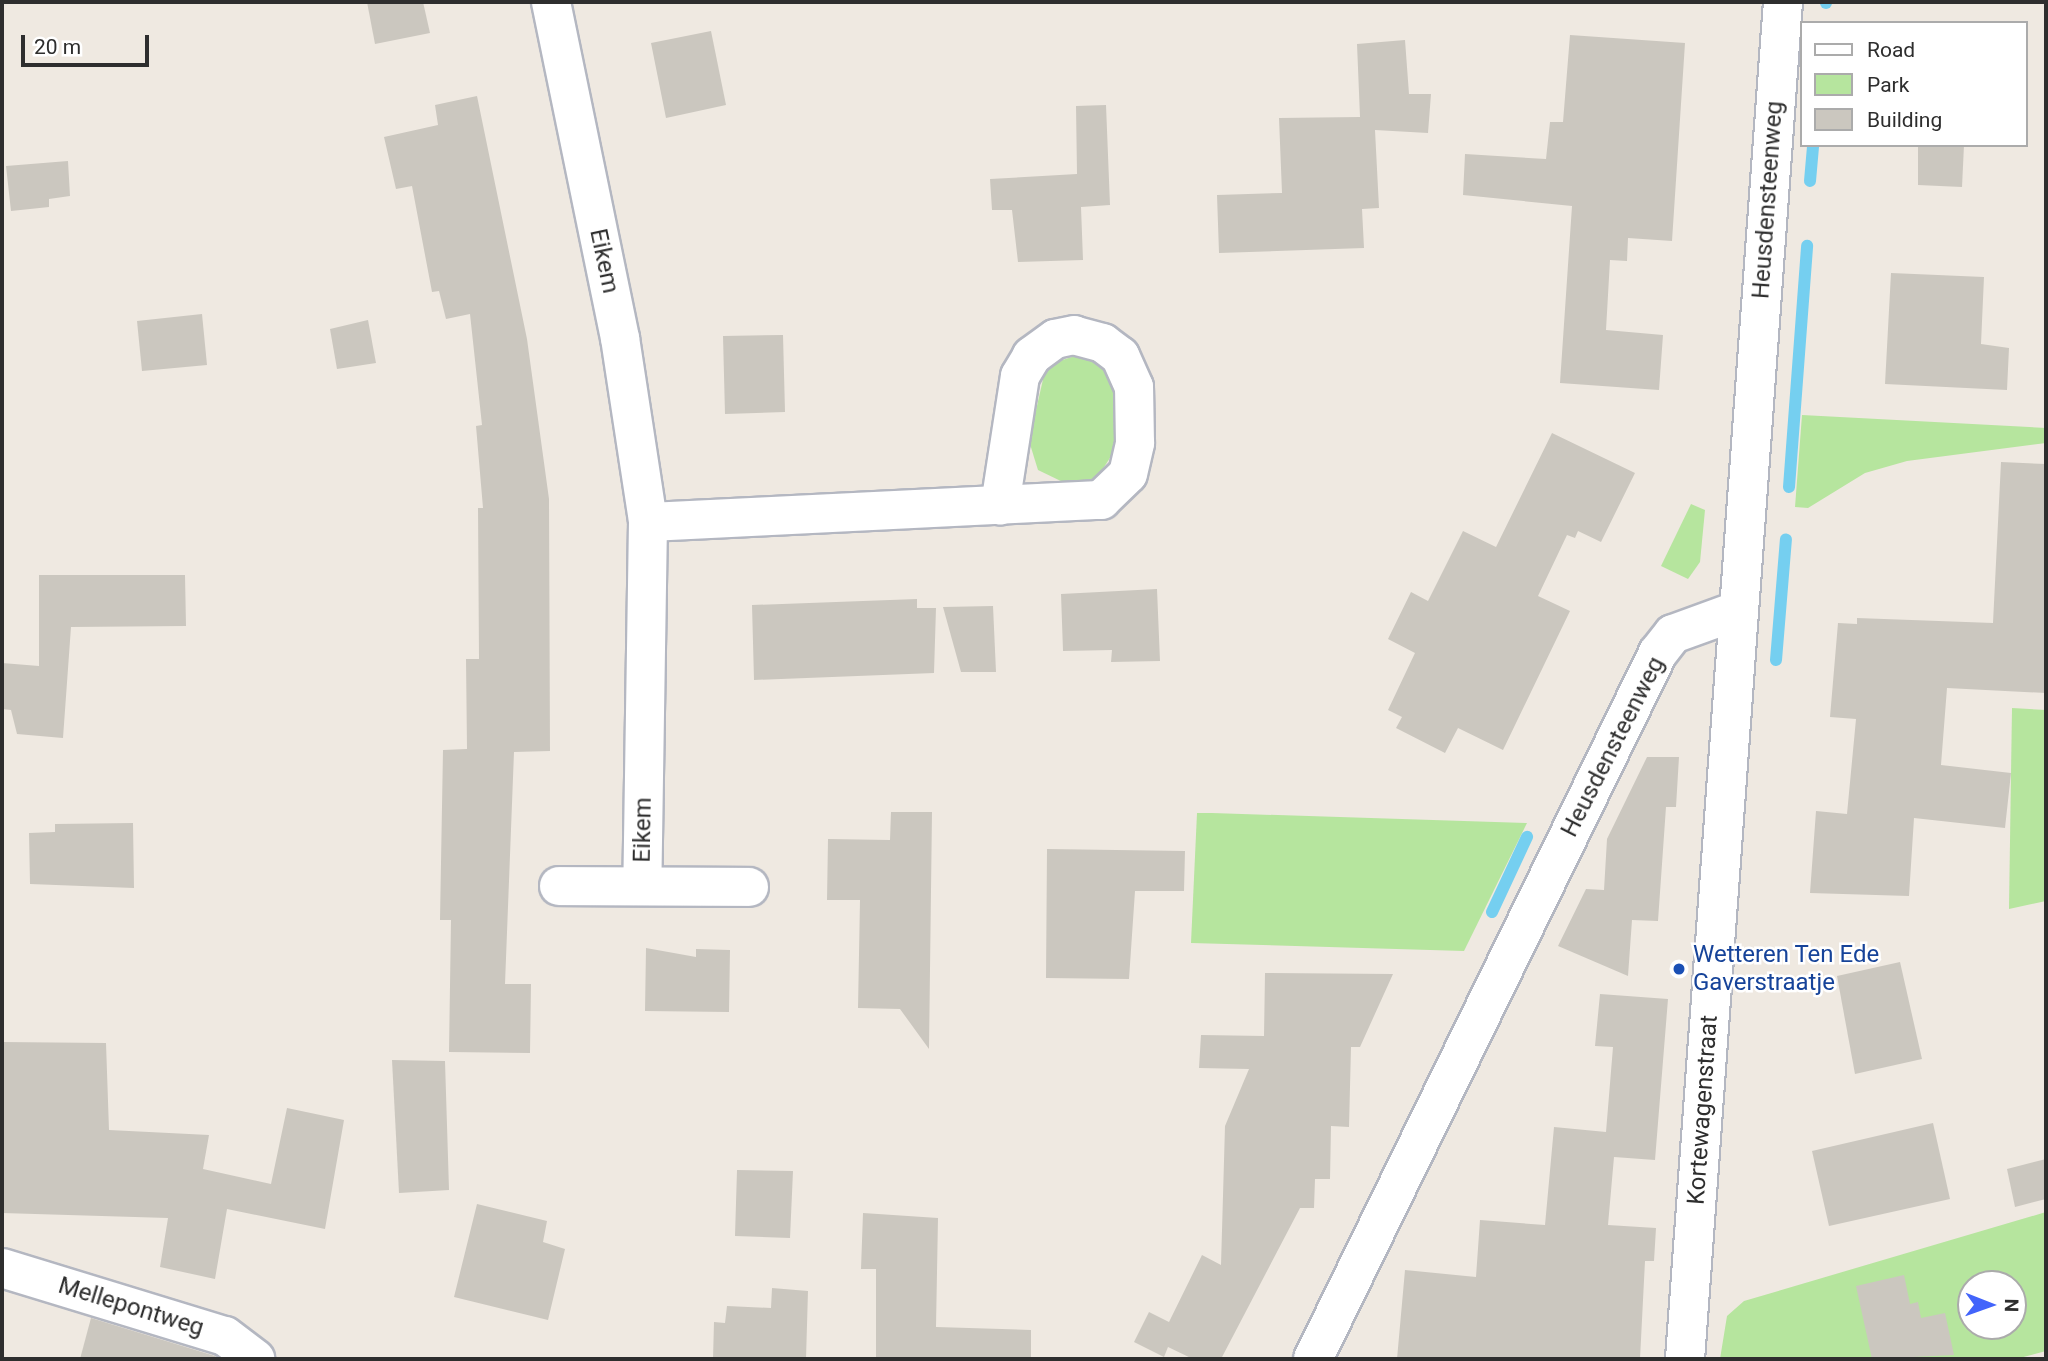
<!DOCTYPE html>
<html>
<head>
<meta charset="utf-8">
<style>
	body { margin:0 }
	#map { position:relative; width:2048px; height:1361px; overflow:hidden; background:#efe9e1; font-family:Roboto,sans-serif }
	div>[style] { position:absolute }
	.green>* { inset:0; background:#b6e59e }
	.stream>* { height:12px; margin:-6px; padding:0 6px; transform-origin:6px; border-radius:6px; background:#75cff0 }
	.building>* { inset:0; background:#cbc7bf }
	.roads { filter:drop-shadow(2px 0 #b4b7c1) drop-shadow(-2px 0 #b4b7c1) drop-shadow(0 2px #b4b7c1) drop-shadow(0 -2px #b4b7c1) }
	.minor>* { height:38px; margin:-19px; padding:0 19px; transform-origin:19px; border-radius:19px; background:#fff }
	.tertiary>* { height:38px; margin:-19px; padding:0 19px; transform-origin:19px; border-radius:19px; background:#fff }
	.dots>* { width:19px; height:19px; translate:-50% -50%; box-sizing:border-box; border:4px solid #fff; border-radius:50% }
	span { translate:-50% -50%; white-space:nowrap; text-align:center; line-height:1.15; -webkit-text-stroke:5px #fff; paint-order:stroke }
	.street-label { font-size:24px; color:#2e2e2e }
	.transit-label { font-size:24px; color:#164399 }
	.left { translate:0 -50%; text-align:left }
	.frame { position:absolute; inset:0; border:4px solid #2e2e2e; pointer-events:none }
	.legend { position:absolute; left:1800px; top:21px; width:228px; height:126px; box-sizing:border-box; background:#fff; border:2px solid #ababab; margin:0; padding:9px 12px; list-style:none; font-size:21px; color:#2e2e2e }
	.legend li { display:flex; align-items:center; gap:14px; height:35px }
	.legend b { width:35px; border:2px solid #ababab }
	.north { position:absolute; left:1957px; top:1270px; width:70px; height:70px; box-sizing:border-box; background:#fff; border:2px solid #ababab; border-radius:50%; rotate:91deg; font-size:19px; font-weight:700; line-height:28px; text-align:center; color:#2e2e2e }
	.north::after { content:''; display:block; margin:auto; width:24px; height:32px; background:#4264fb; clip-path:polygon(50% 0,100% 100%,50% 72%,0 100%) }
	.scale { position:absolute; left:21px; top:35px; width:128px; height:32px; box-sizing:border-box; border:4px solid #2e2e2e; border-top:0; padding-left:9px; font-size:21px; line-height:24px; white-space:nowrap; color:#2e2e2e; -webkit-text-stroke:5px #fff; paint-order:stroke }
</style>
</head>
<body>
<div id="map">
	<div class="green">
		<i style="clip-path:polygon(1075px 356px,1101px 364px,1114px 380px,1117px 447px,1097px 478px,1067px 484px,1038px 470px,1029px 441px,1044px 375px,1053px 363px)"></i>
		<i style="clip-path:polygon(1802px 415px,2046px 428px,2046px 443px,1907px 461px,1865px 473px,1808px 508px,1795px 507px)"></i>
		<i style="clip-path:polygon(1691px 504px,1705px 510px,1700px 562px,1688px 579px,1661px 566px)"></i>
		<i style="clip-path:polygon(2012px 708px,2046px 710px,2046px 901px,2009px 909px)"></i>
		<i style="clip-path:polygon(1197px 813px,1212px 813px,1527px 823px,1464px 951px,1191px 943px)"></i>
		<i style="clip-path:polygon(evenodd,2046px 1212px,2046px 1351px,2016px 1359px,1720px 1359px,1727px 1316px,1744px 1301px,2046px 1212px,1971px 1284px,2013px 1284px,2013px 1326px,1971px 1326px,1971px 1284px)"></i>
	</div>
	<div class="stream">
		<i style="left:1826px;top:3px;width:1px;rotate:-90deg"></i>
		<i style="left:1810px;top:181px;width:36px;rotate:-85deg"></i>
		<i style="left:1789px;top:487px;width:242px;rotate:-85.7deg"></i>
		<i style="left:1776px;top:660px;width:121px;rotate:-85.3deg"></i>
		<i style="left:1492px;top:912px;width:83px;rotate:-65deg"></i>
	</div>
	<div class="building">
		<i style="clip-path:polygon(367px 2px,423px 2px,430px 33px,375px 44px)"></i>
		<i style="clip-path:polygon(711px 31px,726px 105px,666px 118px,651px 43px)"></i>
		<i style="clip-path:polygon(1570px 35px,1685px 43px,1672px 241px,1628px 238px,1627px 261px,1610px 260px,1606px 330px,1663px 335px,1659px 390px,1560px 383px,1572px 206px,1463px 195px,1465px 154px,1546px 159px,1550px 122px,1563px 122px)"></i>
		<i style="clip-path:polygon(1405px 40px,1409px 94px,1431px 94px,1428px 133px,1375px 130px,1379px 208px,1362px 209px,1364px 248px,1219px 253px,1217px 195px,1282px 193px,1279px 118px,1360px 117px,1357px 44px)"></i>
		<i style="clip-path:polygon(477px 96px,527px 339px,549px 499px,550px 751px,514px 752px,505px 984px,531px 984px,530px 1053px,449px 1052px,451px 920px,440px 920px,443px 750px,467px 749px,466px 659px,479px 659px,478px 508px,483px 508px,476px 426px,482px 425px,470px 314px,446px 319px,439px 291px,432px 292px,412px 186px,396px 189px,384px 137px,438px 125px,435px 105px)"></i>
		<i style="clip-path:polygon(1106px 105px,1110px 205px,1081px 207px,1083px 260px,1018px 262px,1012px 210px,992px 210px,990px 179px,1077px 174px,1076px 106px)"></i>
		<i style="clip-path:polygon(1918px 145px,1964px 145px,1962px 187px,1918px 185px)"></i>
		<i style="clip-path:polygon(68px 161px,70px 196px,49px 199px,49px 207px,11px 211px,6px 166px)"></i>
		<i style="clip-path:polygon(1891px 273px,1984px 277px,1981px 344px,2009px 348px,2007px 390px,1885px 384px)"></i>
		<i style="clip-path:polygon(202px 314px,207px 365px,142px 371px,137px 321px)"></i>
		<i style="clip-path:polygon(368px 320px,376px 363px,337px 369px,330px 329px)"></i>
		<i style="clip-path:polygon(783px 335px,785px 412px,725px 414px,723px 336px)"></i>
		<i style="clip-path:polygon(1552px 433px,1635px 473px,1601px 542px,1578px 531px,1575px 538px,1567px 535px,1538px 596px,1570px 611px,1503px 750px,1458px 728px,1445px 753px,1396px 728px,1402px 717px,1388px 710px,1415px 653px,1388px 639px,1411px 592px,1428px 601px,1463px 531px,1496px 547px)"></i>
		<i style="clip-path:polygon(2001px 462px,2046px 464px,2046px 693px,1947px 688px,1941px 765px,2011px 773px,2005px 828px,1914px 818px,1909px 896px,1810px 893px,1816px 811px,1847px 814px,1856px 719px,1830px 717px,1838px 623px,1857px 624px,1857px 618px,1993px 623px)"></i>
		<i style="clip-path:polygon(39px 575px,185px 575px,186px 626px,71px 627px,63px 738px,17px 734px,11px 710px,2px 709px,2px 663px,39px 666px)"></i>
		<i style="clip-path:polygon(1157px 589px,1160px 661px,1111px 662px,1112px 650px,1063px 651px,1061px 594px)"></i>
		<i style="clip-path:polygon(917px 599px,917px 608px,936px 608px,934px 673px,754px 680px,752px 605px)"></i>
		<i style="clip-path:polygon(993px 606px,996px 672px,961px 672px,943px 607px)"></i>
		<i style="clip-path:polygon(1647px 757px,1679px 757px,1676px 807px,1666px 807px,1658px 921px,1632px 920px,1628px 976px,1558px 946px,1586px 889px,1604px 890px,1607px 839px)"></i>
		<i style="clip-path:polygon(891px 812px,932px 812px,929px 1049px,900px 1009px,858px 1008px,860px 900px,827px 900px,828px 839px,890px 840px)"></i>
		<i style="clip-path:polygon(133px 823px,134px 888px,30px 884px,29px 833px,55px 832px,55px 824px)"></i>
		<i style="clip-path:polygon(1047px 849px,1185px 851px,1184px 891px,1135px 891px,1129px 979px,1046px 978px)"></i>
		<i style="clip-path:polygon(646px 948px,696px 957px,696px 949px,730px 950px,729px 1012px,645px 1011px)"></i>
		<i style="clip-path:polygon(1900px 962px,1922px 1059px,1855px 1074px,1837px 976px)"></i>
		<i style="clip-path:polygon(1265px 973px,1393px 974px,1360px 1047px,1351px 1047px,1349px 1127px,1331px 1126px,1330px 1179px,1315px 1179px,1314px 1208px,1300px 1208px,1221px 1359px,1193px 1359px,1168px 1347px,1164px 1357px,1134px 1342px,1149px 1312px,1169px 1322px,1202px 1255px,1221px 1265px,1225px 1126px,1249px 1069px,1199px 1068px,1201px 1035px,1264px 1036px)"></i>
		<i style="clip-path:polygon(1600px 994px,1668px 999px,1655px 1160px,1614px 1157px,1608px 1225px,1656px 1228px,1654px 1261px,1645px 1261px,1640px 1359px,1397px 1359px,1405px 1270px,1476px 1277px,1480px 1220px,1545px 1225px,1554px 1127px,1606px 1132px,1613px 1047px,1595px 1046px)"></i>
		<i style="clip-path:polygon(2px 1042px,106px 1043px,109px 1130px,209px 1135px,203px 1169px,271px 1184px,287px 1108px,344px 1120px,325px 1229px,227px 1209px,215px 1279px,160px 1267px,168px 1218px,2px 1213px)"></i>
		<i style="clip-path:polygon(392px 1060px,445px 1061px,449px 1190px,399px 1193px)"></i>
		<i style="clip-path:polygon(1933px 1123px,1950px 1199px,1829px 1226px,1812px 1151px)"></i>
		<i style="clip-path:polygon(2046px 1159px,2046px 1199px,2015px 1207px,2007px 1169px)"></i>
		<i style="clip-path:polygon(737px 1170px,793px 1171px,790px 1238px,735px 1236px)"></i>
		<i style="clip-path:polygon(477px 1204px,547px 1221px,543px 1242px,565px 1249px,548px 1320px,454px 1297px)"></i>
		<i style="clip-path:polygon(863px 1213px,938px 1218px,936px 1327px,1031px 1330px,1031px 1359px,876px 1359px,876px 1269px,861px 1269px)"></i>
		<i style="clip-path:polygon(1904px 1275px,1910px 1304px,1918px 1302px,1921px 1318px,1945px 1313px,1954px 1355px,1872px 1359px,1856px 1286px)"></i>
		<i style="clip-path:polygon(772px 1288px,808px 1291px,806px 1359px,713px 1359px,714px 1322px,725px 1323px,727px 1306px,771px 1308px)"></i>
		<i style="clip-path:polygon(91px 1318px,215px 1356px,219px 1359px,80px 1359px)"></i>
	</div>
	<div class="roads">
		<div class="minor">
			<i style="left:551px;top:2px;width:343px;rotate:78.4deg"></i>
			<i style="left:620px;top:338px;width:186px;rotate:81.3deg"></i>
			<i style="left:648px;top:522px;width:364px;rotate:90.9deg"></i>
			<i style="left:648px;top:522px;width:454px;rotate:-2.8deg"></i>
			<i style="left:1101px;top:500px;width:37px;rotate:-44deg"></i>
			<i style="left:1128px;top:474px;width:32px;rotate:-77deg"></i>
			<i style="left:1135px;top:443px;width:56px;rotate:-91deg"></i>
			<i style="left:1134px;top:387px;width:34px;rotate:-114deg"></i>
			<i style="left:1120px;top:356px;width:21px;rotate:-143deg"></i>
			<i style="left:1103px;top:343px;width:30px;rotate:-165deg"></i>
			<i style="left:1074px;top:335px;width:19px;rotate:168deg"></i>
			<i style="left:1055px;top:339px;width:29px;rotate:144deg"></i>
			<i style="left:1032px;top:356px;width:23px;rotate:121deg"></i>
			<i style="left:1020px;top:376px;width:131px;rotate:98.8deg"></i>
			<i style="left:559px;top:886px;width:190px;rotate:0.3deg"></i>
			<i style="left:2px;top:1268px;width:233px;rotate:17deg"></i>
			<i style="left:225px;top:1336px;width:38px;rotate:37deg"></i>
			<i style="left:1313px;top:1359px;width:786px;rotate:-63.96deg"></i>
			<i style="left:1658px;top:653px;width:24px;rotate:-52deg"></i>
			<i style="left:1673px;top:634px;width:70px;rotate:-20deg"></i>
		</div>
		<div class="tertiary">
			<i style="left:1685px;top:1359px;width:1361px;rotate:-85.87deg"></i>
		</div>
	</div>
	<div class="dots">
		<i style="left:1679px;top:969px;background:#1a4fb4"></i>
	</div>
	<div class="street-label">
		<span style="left:1768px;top:200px;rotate:-86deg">Heusdensteenweg</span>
		<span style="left:604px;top:261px;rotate:78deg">Eikem</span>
		<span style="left:1613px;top:747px;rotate:-63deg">Heusdensteenweg</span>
		<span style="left:643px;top:830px;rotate:-89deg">Eikem</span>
		<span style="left:1703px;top:1110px;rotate:-86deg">Kortewagenstraat</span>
		<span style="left:131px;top:1307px;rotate:17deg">Mellepontweg</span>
	</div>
	<div class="transit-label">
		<span class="left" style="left:1693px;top:969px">Wetteren Ten Ede<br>Gaverstraatje</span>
	</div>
	<div class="frame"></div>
	<ul class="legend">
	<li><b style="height:9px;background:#fff"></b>Road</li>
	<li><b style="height:19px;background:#b6e59e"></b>Park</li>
	<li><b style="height:19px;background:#cbc7bf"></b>Building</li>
	</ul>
	<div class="north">N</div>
	<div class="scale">20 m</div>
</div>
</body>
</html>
